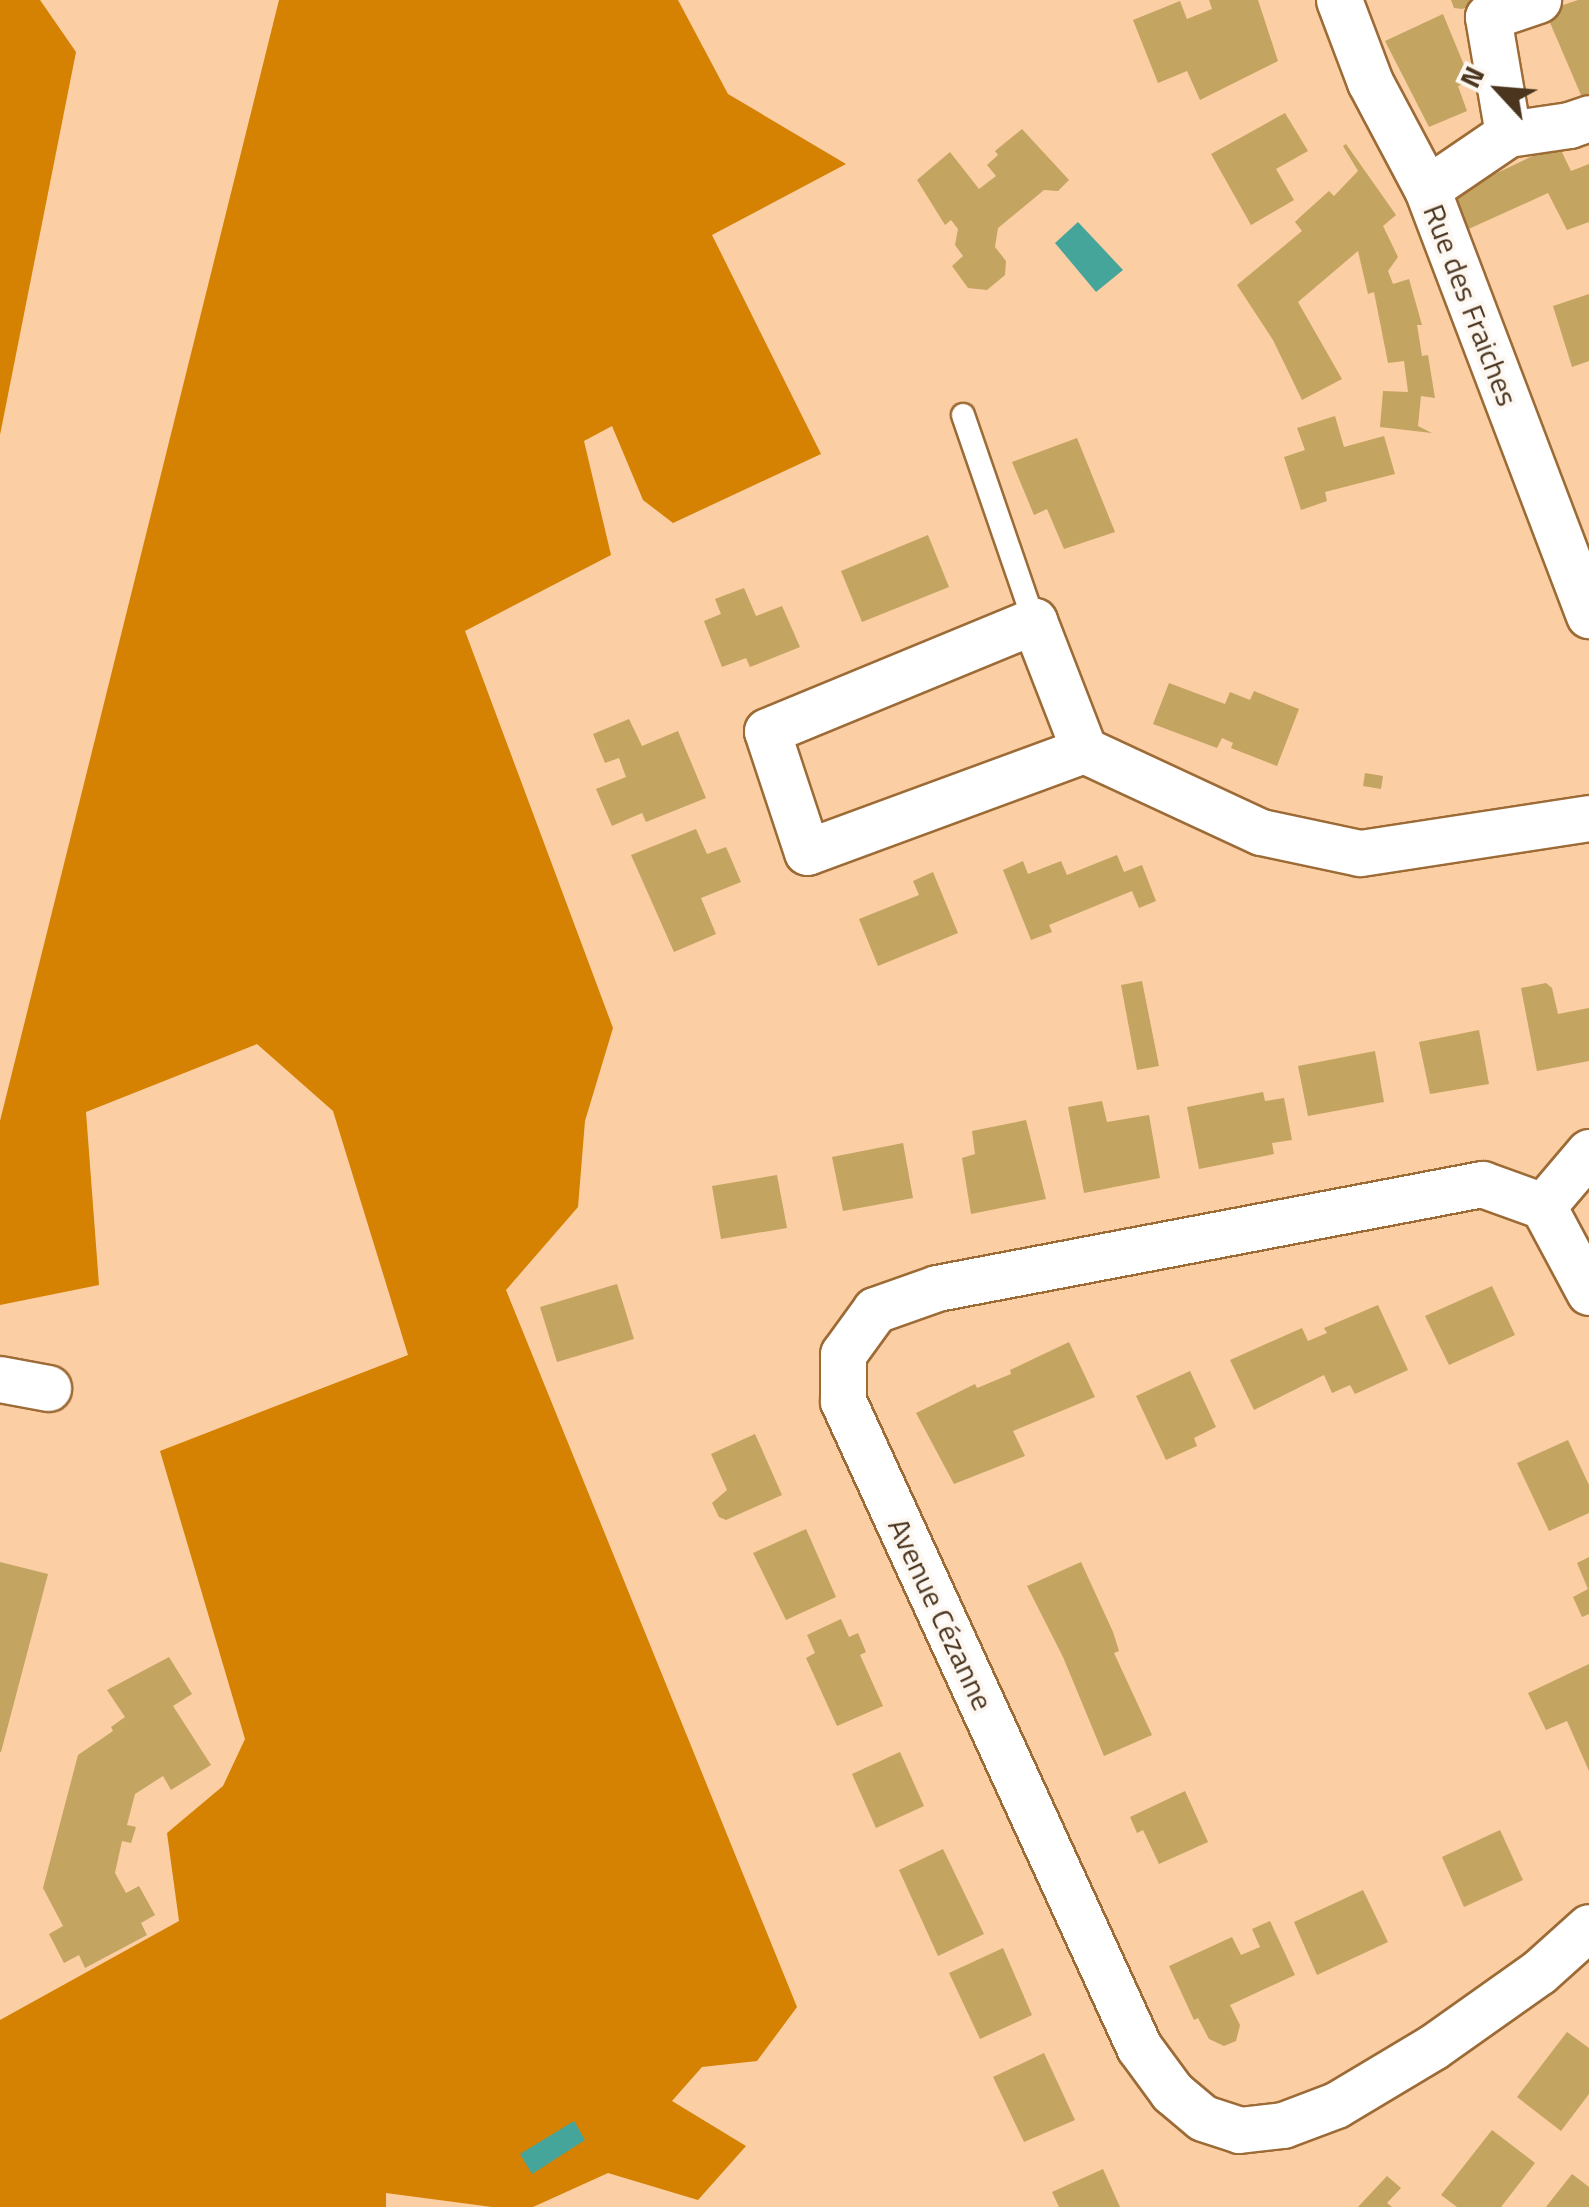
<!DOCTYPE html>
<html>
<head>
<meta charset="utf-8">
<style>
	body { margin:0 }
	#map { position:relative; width:1589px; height:2207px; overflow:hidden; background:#fbcea3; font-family:"Titillium Web",sans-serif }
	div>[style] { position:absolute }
	.forest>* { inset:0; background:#d58102 }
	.water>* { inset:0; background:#46a59a }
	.building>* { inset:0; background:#c3a460 }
	.roads { filter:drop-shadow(2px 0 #9d6b36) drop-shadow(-2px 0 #9d6b36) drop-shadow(0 2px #9d6b36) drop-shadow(0 -2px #9d6b36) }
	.lane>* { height:22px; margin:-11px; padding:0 11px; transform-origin:11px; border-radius:11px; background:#fff }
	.street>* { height:45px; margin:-22.5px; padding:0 22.5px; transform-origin:22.5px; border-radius:22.5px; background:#fff }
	span { translate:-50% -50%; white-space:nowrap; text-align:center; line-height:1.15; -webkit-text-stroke:8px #fdf7f2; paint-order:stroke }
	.street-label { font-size:30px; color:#4b351e }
	.north { position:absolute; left:1449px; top:40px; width:100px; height:100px; -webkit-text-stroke:8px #fdf7f2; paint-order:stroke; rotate:296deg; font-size:28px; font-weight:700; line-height:40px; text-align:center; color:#4b351e }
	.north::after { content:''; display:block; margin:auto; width:35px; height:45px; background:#4b351e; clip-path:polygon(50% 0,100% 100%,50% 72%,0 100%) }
</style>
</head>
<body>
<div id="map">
	<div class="forest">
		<i style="clip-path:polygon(0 0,40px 0,76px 52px,0 435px)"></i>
		<i style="clip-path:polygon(279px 0,678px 0,728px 94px,846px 164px,712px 235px,821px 454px,673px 523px,643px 500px,612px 426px,584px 441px,611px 555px,465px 631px,613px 1028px,585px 1121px,578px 1207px,506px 1290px,797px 2007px,757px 2061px,702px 2067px,672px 2101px,746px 2146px,698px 2200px,608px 2173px,533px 2207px,492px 2207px,386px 2193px,386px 2207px,0 2207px,0 2020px,179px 1921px,167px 1833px,223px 1786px,245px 1739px,160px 1451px,408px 1355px,333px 1111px,257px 1044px,86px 1112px,99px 1285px,0 1305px,0 1121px)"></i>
	</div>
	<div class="water">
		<i style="clip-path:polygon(1078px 222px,1123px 270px,1096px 292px,1055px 243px)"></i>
		<i style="clip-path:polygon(574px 2121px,585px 2140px,532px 2174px,520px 2154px)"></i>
	</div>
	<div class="building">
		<i style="clip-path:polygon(1209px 0,1258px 0,1278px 61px,1200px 100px,1187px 71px,1158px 83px,1133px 20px,1180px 1px,1187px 19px,1212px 9px)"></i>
		<i style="clip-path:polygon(1451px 0,1485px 0,1485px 1px,1462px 9px,1454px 8px)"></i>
		<i style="clip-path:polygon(1578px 0,1589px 0,1589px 100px,1584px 102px,1545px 11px)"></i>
		<i style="clip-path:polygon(1443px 14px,1471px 82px,1458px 86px,1467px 111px,1429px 127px,1385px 41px)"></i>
		<i style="clip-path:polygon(1285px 113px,1308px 151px,1276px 169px,1294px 200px,1251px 225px,1211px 154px)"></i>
		<i style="clip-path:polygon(1022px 129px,1069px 180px,1058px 191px,1044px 190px,998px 228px,995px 247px,1006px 261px,1005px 275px,987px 290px,968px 288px,952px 266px,963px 256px,955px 245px,958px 229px,951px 220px,945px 225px,917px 180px,950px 152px,979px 189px,996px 176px,987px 165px,998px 155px,995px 151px)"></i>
		<i style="clip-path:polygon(1346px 144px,1396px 215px,1383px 226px,1398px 257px,1388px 271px,1393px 284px,1409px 279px,1422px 325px,1417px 325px,1422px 356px,1428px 355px,1435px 398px,1421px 396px,1418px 426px,1432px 433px,1380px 427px,1383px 391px,1408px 392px,1404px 361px,1388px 363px,1374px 292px,1368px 294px,1358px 251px,1298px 302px,1342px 379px,1302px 400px,1273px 340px,1237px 285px,1302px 231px,1295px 222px,1299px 218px,1329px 191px,1334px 196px,1358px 171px,1343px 146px)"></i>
		<i style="clip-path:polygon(1558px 144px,1571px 171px,1589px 164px,1589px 222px,1567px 230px,1548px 193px,1462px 232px,1448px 196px)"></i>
		<i style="clip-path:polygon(1589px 294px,1589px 361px,1572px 367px,1553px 306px)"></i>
		<i style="clip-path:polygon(1335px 416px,1344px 447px,1384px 436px,1395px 474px,1325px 492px,1327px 501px,1301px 510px,1284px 457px,1305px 450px,1297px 428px)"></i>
		<i style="clip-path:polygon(1077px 438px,1115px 532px,1064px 549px,1047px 509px,1034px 515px,1012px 462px)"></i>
		<i style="clip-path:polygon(928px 535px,949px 587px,862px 622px,841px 571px)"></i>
		<i style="clip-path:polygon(744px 588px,756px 616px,782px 606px,800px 647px,750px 667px,746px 658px,722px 667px,704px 621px,721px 614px,715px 599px)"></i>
		<i style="clip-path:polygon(1169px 683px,1225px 704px,1230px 692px,1250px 700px,1254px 691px,1299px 709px,1277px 766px,1231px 748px,1233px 743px,1222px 738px,1217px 748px,1153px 724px)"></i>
		<i style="clip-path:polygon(629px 719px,642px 746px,678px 731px,706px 798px,646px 822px,642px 813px,612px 826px,596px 789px,626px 777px,619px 758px,605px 763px,593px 734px)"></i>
		<i style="clip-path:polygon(1365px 773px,1383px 776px,1381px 789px,1363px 786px)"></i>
		<i style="clip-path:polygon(696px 829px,707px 854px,726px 847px,741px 882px,701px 898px,716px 934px,674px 952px,631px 855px)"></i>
		<i style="clip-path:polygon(1117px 855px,1124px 872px,1142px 865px,1156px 901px,1139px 908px,1132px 891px,1049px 925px,1052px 932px,1031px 940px,1003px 870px,1023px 861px,1028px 874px,1061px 861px,1067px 875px)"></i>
		<i style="clip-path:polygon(933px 872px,958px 933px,878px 966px,859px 919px,919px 895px,913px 881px)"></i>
		<i style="clip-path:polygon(1142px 981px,1159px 1066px,1137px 1070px,1121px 985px)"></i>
		<i style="clip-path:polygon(1546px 983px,1552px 988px,1558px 1014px,1589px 1008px,1589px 1061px,1537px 1071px,1521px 988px)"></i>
		<i style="clip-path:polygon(1479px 1030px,1489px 1084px,1430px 1094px,1419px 1042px)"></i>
		<i style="clip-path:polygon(1375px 1051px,1384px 1102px,1308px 1116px,1298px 1066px)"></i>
		<i style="clip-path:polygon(1263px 1092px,1265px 1101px,1284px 1098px,1292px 1140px,1272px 1143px,1274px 1154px,1199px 1169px,1187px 1107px)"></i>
		<i style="clip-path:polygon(1102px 1101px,1107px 1122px,1149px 1115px,1160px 1178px,1084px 1193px,1068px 1107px)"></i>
		<i style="clip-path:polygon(1026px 1120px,1046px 1199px,971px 1214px,962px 1158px,975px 1154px,972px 1131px)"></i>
		<i style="clip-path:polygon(903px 1143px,913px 1198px,843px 1211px,832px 1157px)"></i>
		<i style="clip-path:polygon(777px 1175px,787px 1228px,721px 1239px,712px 1186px)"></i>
		<i style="clip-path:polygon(617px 1284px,634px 1339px,557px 1362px,540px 1307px)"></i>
		<i style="clip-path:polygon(1492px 1286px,1515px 1335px,1449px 1365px,1425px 1316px)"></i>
		<i style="clip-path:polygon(1378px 1305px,1408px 1370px,1355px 1394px,1350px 1385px,1332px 1393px,1324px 1375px,1254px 1410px,1230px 1360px,1302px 1328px,1308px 1341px,1327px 1333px,1324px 1328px)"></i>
		<i style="clip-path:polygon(1069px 1342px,1095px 1397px,1013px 1431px,1025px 1456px,954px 1484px,916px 1413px,975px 1384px,977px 1388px,1011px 1374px,1010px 1370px)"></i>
		<i style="clip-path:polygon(1190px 1371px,1216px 1427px,1194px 1438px,1197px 1446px,1166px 1460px,1136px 1396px)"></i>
		<i style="clip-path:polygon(755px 1434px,782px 1495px,726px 1520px,719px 1517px,712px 1503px,727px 1490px,711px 1454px)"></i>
		<i style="clip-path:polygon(1568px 1440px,1589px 1485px,1589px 1513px,1549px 1531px,1517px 1463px)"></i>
		<i style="clip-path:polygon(806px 1529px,836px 1597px,786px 1620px,753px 1553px)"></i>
		<i style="clip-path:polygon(1589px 1557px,1589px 1614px,1582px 1617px,1573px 1597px,1588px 1589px,1577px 1563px)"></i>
		<i style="clip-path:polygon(0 1562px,48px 1574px,1px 1752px,0 1752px)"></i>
		<i style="clip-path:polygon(1081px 1562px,1113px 1632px,1119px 1651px,1114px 1653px,1152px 1735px,1104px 1756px,1063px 1657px,1027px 1586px)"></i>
		<i style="clip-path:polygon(841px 1619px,849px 1637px,858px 1633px,866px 1652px,860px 1655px,883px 1706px,837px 1726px,806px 1658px,815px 1653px,807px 1635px)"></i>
		<i style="clip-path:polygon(169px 1657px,192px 1694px,173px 1706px,211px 1765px,171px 1790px,163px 1776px,135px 1794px,127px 1825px,136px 1827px,131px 1843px,122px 1841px,115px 1873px,126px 1893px,139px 1886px,155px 1915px,141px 1923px,147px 1935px,85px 1968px,79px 1955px,64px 1963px,49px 1934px,63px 1926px,43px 1888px,78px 1755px,113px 1731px,111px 1727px,125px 1717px,107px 1690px)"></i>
		<i style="clip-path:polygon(1589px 1664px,1589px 1771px,1567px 1721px,1546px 1730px,1528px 1693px)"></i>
		<i style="clip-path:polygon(900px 1752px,924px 1806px,876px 1828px,852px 1774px)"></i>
		<i style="clip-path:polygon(1185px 1791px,1208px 1842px,1159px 1864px,1143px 1830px,1137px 1833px,1130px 1817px)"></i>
		<i style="clip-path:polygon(1500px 1830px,1523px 1880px,1464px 1907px,1442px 1857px)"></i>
		<i style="clip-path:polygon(943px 1849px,984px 1934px,938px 1956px,899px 1870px)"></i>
		<i style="clip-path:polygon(1363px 1890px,1388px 1942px,1317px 1975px,1294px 1922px)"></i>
		<i style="clip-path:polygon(1270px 1921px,1295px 1975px,1230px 2005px,1240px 2025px,1236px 2041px,1224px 2046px,1209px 2039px,1198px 2018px,1194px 2020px,1169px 1966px,1232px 1937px,1241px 1955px,1260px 1947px,1252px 1929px)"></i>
		<i style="clip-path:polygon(1003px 1948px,1032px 2015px,980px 2039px,949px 1973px)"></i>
		<i style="clip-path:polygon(1567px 2032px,1589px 2048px,1589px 2094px,1561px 2131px,1517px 2097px)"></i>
		<i style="clip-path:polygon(1044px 2053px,1075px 2120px,1024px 2142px,993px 2077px)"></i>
		<i style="clip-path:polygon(1492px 2130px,1535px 2163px,1501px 2207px,1457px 2207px,1441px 2195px)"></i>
		<i style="clip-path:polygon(1103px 2169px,1120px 2207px,1059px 2207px,1052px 2192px)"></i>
		<i style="clip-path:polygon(1572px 2174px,1589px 2187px,1589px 2207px,1546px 2207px)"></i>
		<i style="clip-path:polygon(1387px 2176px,1401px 2188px,1387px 2203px,1392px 2207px,1358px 2207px)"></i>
	</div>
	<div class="roads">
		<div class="lane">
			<i style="left:963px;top:415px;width:218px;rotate:71deg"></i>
		</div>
		<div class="street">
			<i style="left:1339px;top:0;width:88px;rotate:69.3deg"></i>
			<i style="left:1370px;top:82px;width:121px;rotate:62deg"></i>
			<i style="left:1427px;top:189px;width:456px;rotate:69.2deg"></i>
			<i style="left:1508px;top:134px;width:119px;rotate:-99.7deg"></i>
			<i style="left:1488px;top:17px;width:53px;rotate:-18.8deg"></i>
			<i style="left:1427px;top:189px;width:98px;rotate:-34.2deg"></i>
			<i style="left:1508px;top:134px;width:62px;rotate:-8.4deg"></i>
			<i style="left:1569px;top:125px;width:21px;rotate:-19deg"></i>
			<i style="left:1084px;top:750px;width:295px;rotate:159.8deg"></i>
			<i style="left:807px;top:852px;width:127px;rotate:-108.3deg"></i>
			<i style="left:767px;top:731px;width:289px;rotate:-22.4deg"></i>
			<i style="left:1034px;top:621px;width:138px;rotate:68.8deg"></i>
			<i style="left:1084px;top:750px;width:195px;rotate:24.9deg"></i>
			<i style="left:1261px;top:832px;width:101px;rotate:12deg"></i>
			<i style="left:1360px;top:853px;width:232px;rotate:-8.7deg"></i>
			<i style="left:1543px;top:1206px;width:71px;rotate:-49.6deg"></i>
			<i style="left:1589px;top:1292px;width:98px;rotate:-118.1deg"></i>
			<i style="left:1543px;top:1206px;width:65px;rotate:-160.2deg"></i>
			<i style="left:1482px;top:1184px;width:555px;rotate:169.2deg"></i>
			<i style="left:937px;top:1288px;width:66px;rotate:160.5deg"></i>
			<i style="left:875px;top:1310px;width:54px;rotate:126deg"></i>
			<i style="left:843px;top:1354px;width:47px;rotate:90deg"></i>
			<i style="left:843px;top:1401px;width:711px;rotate:65.38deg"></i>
			<i style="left:1139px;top:2047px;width:56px;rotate:53.7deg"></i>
			<i style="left:1172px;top:2092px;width:40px;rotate:40deg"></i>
			<i style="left:1203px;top:2118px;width:38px;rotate:18deg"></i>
			<i style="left:1239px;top:2130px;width:44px;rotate:-6.5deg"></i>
			<i style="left:1283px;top:2125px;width:57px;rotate:-20.7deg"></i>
			<i style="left:1336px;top:2105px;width:113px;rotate:-30.9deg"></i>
			<i style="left:1433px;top:2047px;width:130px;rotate:-35.3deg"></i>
			<i style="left:1539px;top:1972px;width:67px;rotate:-42deg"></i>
			<i style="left:0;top:1379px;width:49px;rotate:10.6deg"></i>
		</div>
	</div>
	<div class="street-label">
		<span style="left:1471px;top:305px;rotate:69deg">Rue des Fraiches</span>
		<span style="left:941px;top:1614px;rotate:65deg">Avenue Cézanne</span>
	</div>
	<div class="north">N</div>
</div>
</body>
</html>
